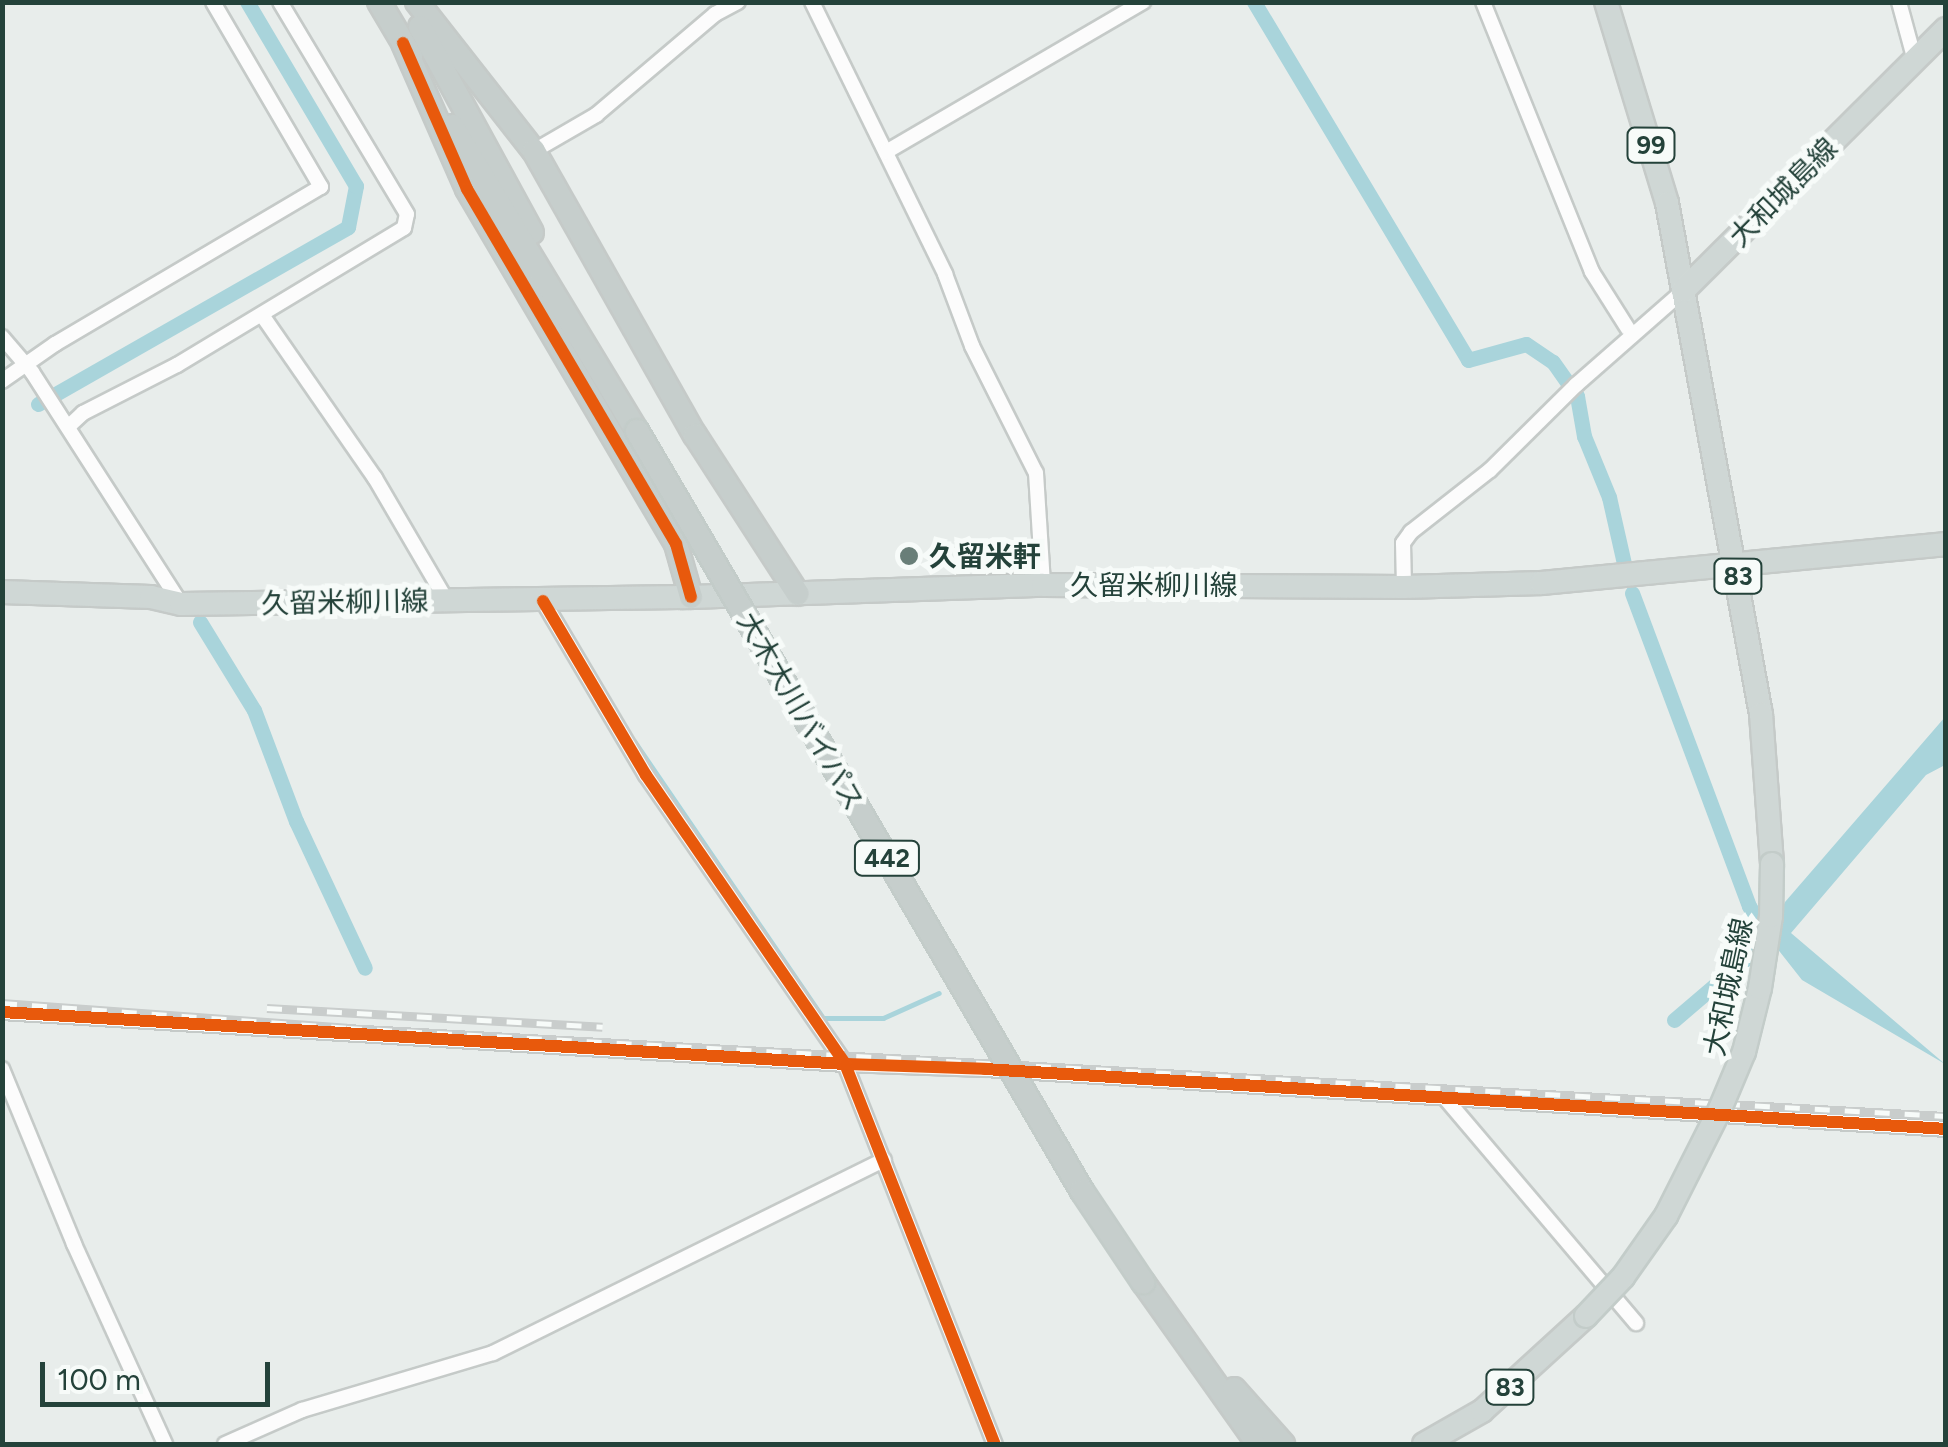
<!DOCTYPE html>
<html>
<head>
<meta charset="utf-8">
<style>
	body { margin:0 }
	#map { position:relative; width:1948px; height:1447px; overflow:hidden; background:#e8edeb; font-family:Figtree,"Noto Sans JP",sans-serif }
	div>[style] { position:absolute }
	.water>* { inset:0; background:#a9d4db }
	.stream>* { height:5px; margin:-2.5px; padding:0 2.5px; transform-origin:2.5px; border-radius:2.5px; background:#a9d4db }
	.canal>* { height:15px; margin:-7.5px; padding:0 7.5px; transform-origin:7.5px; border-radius:7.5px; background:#a9d4db }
	.roads { filter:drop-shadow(2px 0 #c5cac8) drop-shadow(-2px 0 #c5cac8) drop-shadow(0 2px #c5cac8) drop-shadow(0 -2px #c5cac8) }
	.minor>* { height:14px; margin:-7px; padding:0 7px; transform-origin:7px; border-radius:7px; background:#fcfcfc }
	.primary>* { height:22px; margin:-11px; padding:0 11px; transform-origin:11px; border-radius:11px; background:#cfd7d5 }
	.trunk>* { height:22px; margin:-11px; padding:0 11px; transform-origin:11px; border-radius:11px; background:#c6cecc }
	.rail>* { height:9px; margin-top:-4.5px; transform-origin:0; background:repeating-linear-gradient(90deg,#f7fbf9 0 15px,#c9cdcc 0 30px); box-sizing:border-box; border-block:2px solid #c9cdcc }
	.bridges { filter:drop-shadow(2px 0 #c3ccc9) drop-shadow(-2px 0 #c3ccc9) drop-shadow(0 2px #c3ccc9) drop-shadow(0 -2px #c3ccc9) }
	.primary-bridge>* { height:22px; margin:-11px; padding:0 11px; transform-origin:11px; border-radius:11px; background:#cfd7d5 }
	.trunk-bridge>* { height:22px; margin:-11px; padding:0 11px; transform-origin:11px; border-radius:11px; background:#c6cecc }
	.cycleway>* { height:12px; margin:-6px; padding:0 6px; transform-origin:6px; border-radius:6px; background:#e8590c }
	.dots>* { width:28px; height:28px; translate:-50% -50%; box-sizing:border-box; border:5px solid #f7fbf9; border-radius:50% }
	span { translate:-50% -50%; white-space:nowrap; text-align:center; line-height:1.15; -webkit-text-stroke:10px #f7fbf9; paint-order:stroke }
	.shield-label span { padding:2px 8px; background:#f7fbf9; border:2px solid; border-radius:8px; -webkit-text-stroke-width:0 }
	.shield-label { font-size:25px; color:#24423a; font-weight:700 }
	.street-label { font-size:28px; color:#24423a }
	.poi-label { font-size:28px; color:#24423a; font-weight:700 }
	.left { translate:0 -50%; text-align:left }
	.frame { position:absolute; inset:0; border:5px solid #24423a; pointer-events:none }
	.scale { position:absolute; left:40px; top:1362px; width:230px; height:45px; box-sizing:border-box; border:5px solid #24423a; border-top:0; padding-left:12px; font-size:30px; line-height:35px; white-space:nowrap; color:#24423a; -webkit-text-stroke:8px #f7fbf9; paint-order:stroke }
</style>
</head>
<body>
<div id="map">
	<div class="water">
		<i style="clip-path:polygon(1945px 717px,1945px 765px,1926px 775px,1791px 933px,1945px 1064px,1802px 980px,1769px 938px,1785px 902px)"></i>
	</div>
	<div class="stream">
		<i style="left:634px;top:741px;width:335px;rotate:55.7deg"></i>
		<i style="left:823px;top:1018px;width:60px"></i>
		<i style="left:883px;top:1018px;width:61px;rotate:-24.1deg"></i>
	</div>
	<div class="canal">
		<i style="left:1254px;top:2px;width:417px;rotate:59.1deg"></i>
		<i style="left:1468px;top:360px;width:60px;rotate:-15.4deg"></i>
		<i style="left:1526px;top:344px;width:32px;rotate:34deg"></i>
		<i style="left:1553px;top:362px;width:42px;rotate:54.8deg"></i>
		<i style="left:1577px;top:396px;width:41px;rotate:80.1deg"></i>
		<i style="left:1584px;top:436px;width:66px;rotate:67.7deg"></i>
		<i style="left:1609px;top:497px;width:73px;rotate:77.3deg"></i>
		<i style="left:38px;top:404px;width:357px;rotate:-29.7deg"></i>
		<i style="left:348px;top:227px;width:42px;rotate:-79deg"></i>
		<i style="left:356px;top:186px;width:214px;rotate:-120.6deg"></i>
		<i style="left:1632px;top:593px;width:334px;rotate:69.5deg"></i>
		<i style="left:1749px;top:906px;width:38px;rotate:58deg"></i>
		<i style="left:200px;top:622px;width:103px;rotate:58.5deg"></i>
		<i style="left:254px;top:710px;width:119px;rotate:69.3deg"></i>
		<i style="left:296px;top:821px;width:162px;rotate:64.9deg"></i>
		<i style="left:1674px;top:1020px;width:126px;rotate:-40.5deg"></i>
	</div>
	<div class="roads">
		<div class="minor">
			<i style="left:812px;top:2px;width:303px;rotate:63.9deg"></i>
			<i style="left:945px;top:274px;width:77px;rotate:69.4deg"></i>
			<i style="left:972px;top:346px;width:142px;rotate:63.3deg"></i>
			<i style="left:1036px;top:473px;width:112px;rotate:86.4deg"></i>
			<i style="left:1483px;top:2px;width:291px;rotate:68deg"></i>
			<i style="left:1592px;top:272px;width:67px;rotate:57.7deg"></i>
			<i style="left:1899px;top:2px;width:61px;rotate:74.8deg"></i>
			<i style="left:534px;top:151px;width:72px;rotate:-30.1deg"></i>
			<i style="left:596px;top:115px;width:156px;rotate:-40.3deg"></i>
			<i style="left:715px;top:14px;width:26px;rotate:-28deg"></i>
			<i style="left:886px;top:152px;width:298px;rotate:-30.3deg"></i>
			<i style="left:262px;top:315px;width:198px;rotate:55.3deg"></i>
			<i style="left:375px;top:478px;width:143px;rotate:59.7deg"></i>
			<i style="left:2px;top:337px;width:46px;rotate:49.4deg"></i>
			<i style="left:32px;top:372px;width:276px;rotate:57.3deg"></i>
			<i style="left:2px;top:381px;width:65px;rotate:-34.9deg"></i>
			<i style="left:55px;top:344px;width:309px;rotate:-30.6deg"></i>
			<i style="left:321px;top:187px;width:214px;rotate:-120.3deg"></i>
			<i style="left:68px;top:427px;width:21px;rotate:-43deg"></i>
			<i style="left:83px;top:413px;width:106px;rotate:-27.1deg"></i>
			<i style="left:177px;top:365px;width:265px;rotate:-31.1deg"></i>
			<i style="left:404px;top:228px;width:14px;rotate:-78deg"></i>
			<i style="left:407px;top:214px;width:247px;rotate:-120.9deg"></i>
			<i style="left:1404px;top:587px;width:44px;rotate:-91.3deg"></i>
			<i style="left:1403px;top:543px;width:14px;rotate:-54deg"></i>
			<i style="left:1411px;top:532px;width:100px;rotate:-38.1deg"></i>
			<i style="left:1490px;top:470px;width:121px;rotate:-44.7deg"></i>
			<i style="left:1576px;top:385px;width:142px;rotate:-41.3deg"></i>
			<i style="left:543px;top:601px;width:202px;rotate:59.4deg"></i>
			<i style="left:646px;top:775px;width:351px;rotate:55.4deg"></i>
			<i style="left:845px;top:1064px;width:140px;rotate:2deg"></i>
			<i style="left:985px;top:1069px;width:963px;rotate:3.57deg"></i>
			<i style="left:2px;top:1012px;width:845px;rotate:3.53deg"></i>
			<i style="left:845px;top:1064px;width:409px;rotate:68.5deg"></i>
			<i style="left:2px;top:1069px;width:189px;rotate:67.6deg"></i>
			<i style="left:74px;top:1244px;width:220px;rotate:65.5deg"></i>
			<i style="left:1446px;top:1099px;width:294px;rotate:49.7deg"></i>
			<i style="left:225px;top:1444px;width:84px;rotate:-23.8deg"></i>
			<i style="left:302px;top:1410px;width:199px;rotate:-16.6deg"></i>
			<i style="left:493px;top:1353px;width:436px;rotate:-26.3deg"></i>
		</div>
		<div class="primary">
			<i style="left:1606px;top:2px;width:210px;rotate:73.1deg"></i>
			<i style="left:1667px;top:203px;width:520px;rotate:79.58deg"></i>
			<i style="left:1761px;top:714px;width:150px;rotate:85.8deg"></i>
			<i style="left:1683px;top:291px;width:371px;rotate:-44.9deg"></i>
			<i style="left:2px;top:592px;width:149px;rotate:1.9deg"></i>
			<i style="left:151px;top:597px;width:31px;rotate:13deg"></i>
			<i style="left:181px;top:604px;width:510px;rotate:-0.79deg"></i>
			<i style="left:691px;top:597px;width:352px;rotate:-2deg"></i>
			<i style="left:1043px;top:585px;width:361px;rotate:0.3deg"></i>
			<i style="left:1404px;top:587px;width:138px;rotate:-1.7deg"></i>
			<i style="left:1542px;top:583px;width:406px;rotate:-5.5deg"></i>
			<i style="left:1424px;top:1444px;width:67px;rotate:-29.6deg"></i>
			<i style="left:1482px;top:1411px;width:141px;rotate:-42.4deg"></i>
		</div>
		<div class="trunk">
			<i style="left:379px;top:2px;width:63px;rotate:59.3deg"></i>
			<i style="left:417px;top:2px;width:189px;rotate:51.9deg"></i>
			<i style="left:534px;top:151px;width:326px;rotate:60.5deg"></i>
			<i style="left:695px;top:435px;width:189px;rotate:57.1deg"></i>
			<i style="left:420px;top:27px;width:234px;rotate:61.4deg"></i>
			<i style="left:403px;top:43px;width:159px;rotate:66.3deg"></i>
			<i style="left:467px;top:189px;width:412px;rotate:59.5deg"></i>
			<i style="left:676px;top:544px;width:55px;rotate:74.2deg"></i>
			<i style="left:452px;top:126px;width:357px;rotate:58.8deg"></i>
			<i style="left:1143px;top:1282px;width:199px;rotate:54.6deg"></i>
			<i style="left:1234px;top:1389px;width:74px;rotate:48.3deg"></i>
		</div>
	</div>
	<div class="rail">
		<i style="left:2px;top:1003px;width:346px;rotate:4.1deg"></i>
		<i style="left:347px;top:1028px;width:1601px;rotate:3.15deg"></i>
		<i style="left:267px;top:1008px;width:336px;rotate:3.2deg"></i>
	</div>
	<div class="bridges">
		<div class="primary-bridge">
			<i style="left:1586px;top:1316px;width:54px;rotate:-46.5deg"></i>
			<i style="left:1623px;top:1277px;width:75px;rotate:-54.8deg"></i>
			<i style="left:1666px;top:1216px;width:120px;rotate:-63.2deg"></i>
			<i style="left:1720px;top:1109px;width:62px;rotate:-67.2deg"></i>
			<i style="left:1744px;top:1052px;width:66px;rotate:-76deg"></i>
			<i style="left:1760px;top:988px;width:73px;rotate:-81.3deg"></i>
			<i style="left:1771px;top:916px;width:52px;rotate:-88.9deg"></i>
		</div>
		<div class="trunk-bridge">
			<i style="left:637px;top:431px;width:881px;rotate:59.65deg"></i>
			<i style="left:1082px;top:1191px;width:110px;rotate:56.2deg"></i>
		</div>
	</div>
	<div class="cycleway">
		<i style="left:403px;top:43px;width:159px;rotate:66.3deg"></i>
		<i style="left:467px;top:189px;width:412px;rotate:59.5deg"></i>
		<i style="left:676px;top:544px;width:55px;rotate:74.2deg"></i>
		<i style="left:543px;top:601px;width:202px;rotate:59.4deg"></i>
		<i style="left:646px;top:775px;width:351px;rotate:55.4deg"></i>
		<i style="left:845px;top:1064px;width:140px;rotate:2deg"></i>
		<i style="left:985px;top:1069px;width:963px;rotate:3.57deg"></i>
		<i style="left:2px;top:1012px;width:845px;rotate:3.53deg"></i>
		<i style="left:845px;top:1064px;width:409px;rotate:68.5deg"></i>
	</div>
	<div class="dots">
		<i style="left:909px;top:556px;background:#697e78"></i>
	</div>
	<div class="shield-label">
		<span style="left:1651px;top:145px">99</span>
		<span style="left:1738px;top:576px">83</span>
		<span style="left:887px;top:858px">442</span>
		<span style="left:1510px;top:1387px">83</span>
	</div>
	<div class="street-label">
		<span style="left:1783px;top:192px;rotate:-45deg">大和城島線</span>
		<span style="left:1154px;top:585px">久留米柳川線</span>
		<span style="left:345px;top:602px;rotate:-1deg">久留米柳川線</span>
		<span style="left:801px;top:711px;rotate:60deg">大木大川バイパス</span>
		<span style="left:1728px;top:987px;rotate:-78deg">大和城島線</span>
	</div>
	<div class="poi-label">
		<span class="left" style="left:929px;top:556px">久留米軒</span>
	</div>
	<div class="frame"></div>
	<div class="scale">100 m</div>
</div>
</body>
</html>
